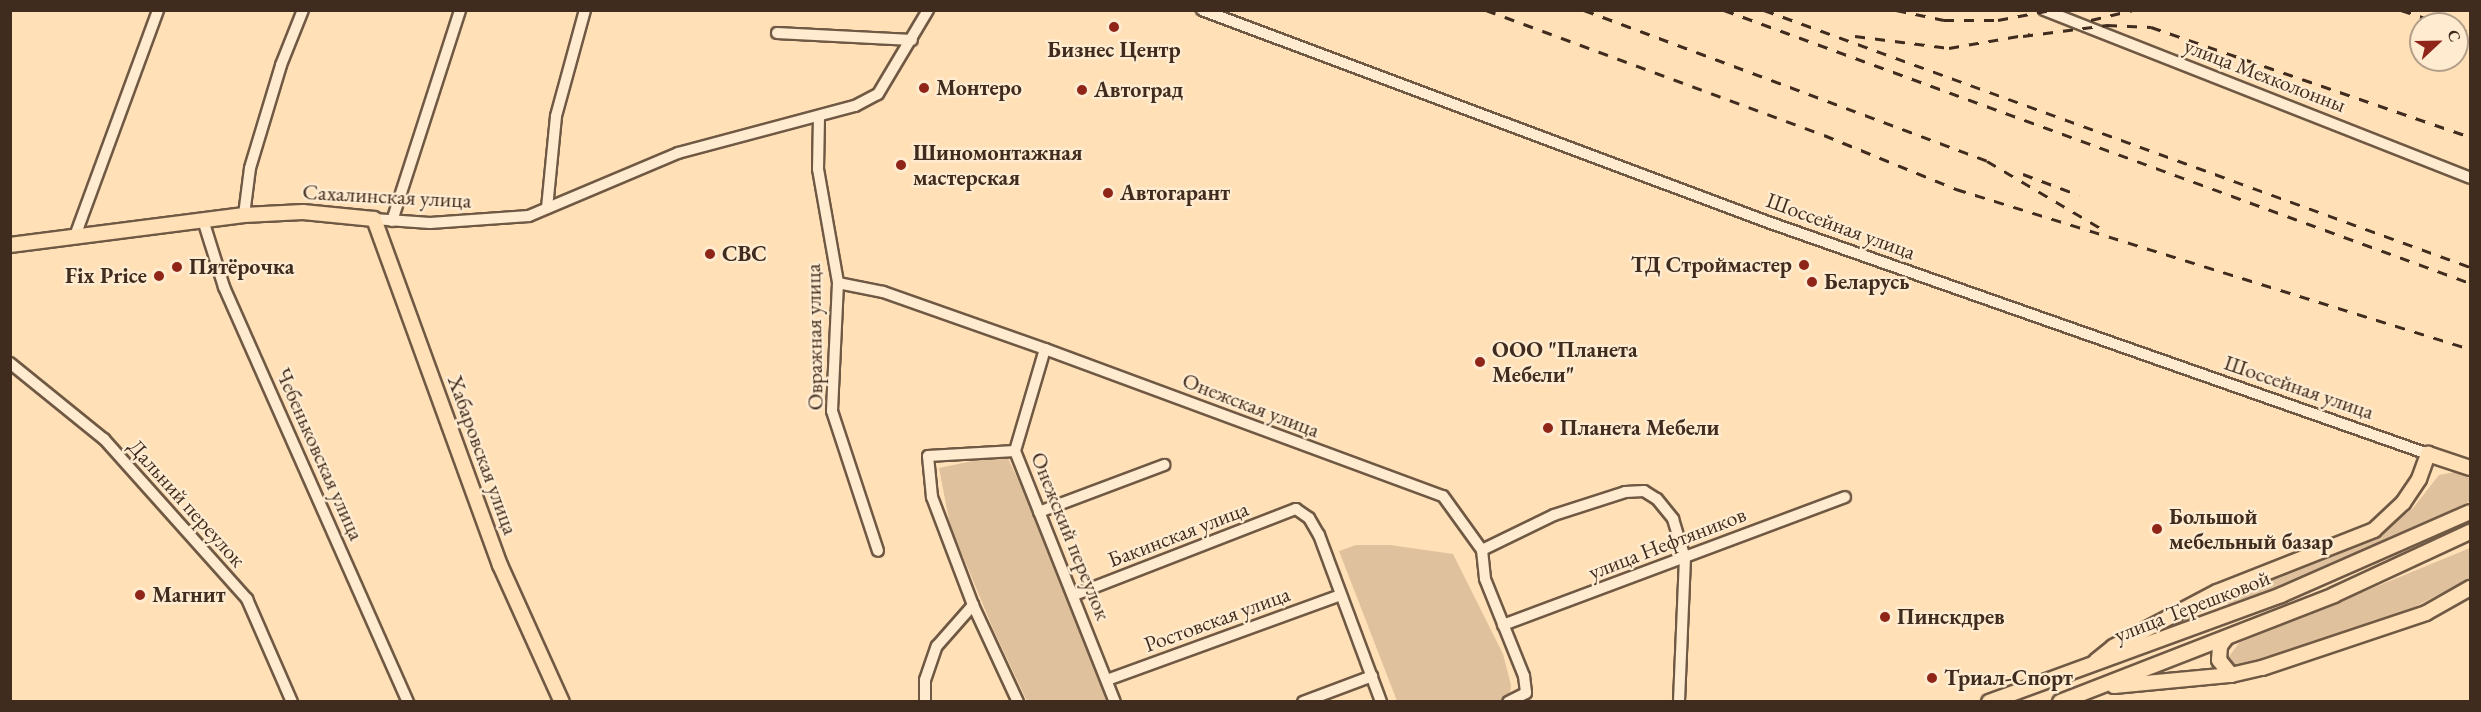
<!DOCTYPE html>
<html>
<head>
<meta charset="utf-8">
<style>
	body { margin:0 }
	#map { position:relative; width:2481px; height:712px; overflow:hidden; background:#ffe0b7; font-family:"EB Garamond",serif }
	div>[style] { position:absolute }
	.green>* { inset:0; background:#dfc19d }
	.roads { filter:drop-shadow(2px 0 #705944) drop-shadow(-2px 0 #705944) drop-shadow(0 2px #705944) drop-shadow(0 -2px #705944) }
	.minor>* { height:10px; margin:-5px; padding:0 5px; transform-origin:5px; border-radius:5px; background:#ffebd0 }
	.major>* { height:14px; margin:-7px; padding:0 7px; transform-origin:7px; border-radius:7px; background:#ffe0b7 }
	.rail>* { height:3px; margin-top:-1.5px; transform-origin:0; background:repeating-linear-gradient(90deg,#402c1e 0 10px,transparent 0 20px) }
	.dots>* { width:16px; height:16px; translate:-50% -50%; box-sizing:border-box; border:3px solid #ffebd0; border-radius:50% }
	span { translate:-50% -50%; white-space:nowrap; text-align:center; line-height:1.15; -webkit-text-stroke:5px #ffebd0; paint-order:stroke }
	.poi-label { font-size:22px; color:#402c1e; font-weight:700 }
	.left { translate:0 -50%; text-align:left }
	.right { translate:-100% -50%; text-align:right }
	.street-label { font-size:22px; color:#402c1e }
	.frame { position:absolute; inset:0; border:12px solid #402c1e; pointer-events:none }
	.north { position:absolute; left:2409px; top:12px; width:60px; height:60px; box-sizing:border-box; background:#ffebd0; border:2px solid #b39f89; border-radius:50%; rotate:68deg; font-size:16px; font-weight:700; line-height:24px; text-align:center; color:#402c1e }
	.north::after { content:''; display:block; margin:auto; width:21px; height:27px; background:#8f2418; clip-path:polygon(50% 0,100% 100%,50% 72%,0 100%) }
</style>
</head>
<body>
<div id="map">
	<div class="green">
		<i style="clip-path:polygon(1006px 454px,1037px 520px,1110px 701px,1027px 701px,994px 631px,950px 525px,939px 468px)"></i>
		<i style="clip-path:polygon(2455px 472px,2470px 478px,2470px 501px,2348px 562px,2231px 607px,2228px 604px,2227px 599px,2233px 593px,2379px 536px,2413px 508px,2439px 475px)"></i>
		<i style="clip-path:polygon(1356px 545px,1390px 545px,1453px 554px,1503px 654px,1511px 685px,1509px 701px,1397px 701px,1339px 551px)"></i>
		<i style="clip-path:polygon(2470px 548px,2470px 578px,2394px 618px,2245px 667px,2234px 666px,2227px 659px,2239px 643px)"></i>
	</div>
	<div class="roads">
		<div class="minor">
			<i style="left:1202px;top:10px;width:601px;rotate:20.54deg"></i>
			<i style="left:1765px;top:221px;width:703px;rotate:19.36deg"></i>
			<i style="left:2044px;top:10px;width:458px;rotate:21.5deg"></i>
			<i style="left:777px;top:33px;width:135px;rotate:3deg"></i>
			<i style="left:819px;top:117px;width:52px;rotate:91.1deg"></i>
			<i style="left:818px;top:169px;width:116px;rotate:80deg"></i>
			<i style="left:838px;top:283px;width:128px;rotate:92.7deg"></i>
			<i style="left:832px;top:411px;width:147px;rotate:71.8deg"></i>
			<i style="left:547px;top:208px;width:92px;rotate:-84.4deg"></i>
			<i style="left:556px;top:116px;width:110px;rotate:-74.7deg"></i>
			<i style="left:244px;top:215px;width:47px;rotate:-82.7deg"></i>
			<i style="left:250px;top:168px;width:108px;rotate:-73.2deg"></i>
			<i style="left:281px;top:65px;width:59px;rotate:-68.2deg"></i>
			<i style="left:374px;top:219px;width:56px;rotate:4.1deg"></i>
			<i style="left:430px;top:223px;width:99px;rotate:-4deg"></i>
			<i style="left:529px;top:216px;width:162px;rotate:-22.9deg"></i>
			<i style="left:678px;top:153px;width:183px;rotate:-14.9deg"></i>
			<i style="left:855px;top:106px;width:26px;rotate:-28deg"></i>
			<i style="left:878px;top:94px;width:98px;rotate:-59.2deg"></i>
			<i style="left:203px;top:220px;width:70px;rotate:72.6deg"></i>
			<i style="left:224px;top:287px;width:454px;rotate:66.1deg"></i>
			<i style="left:392px;top:221px;width:222px;rotate:-72.1deg"></i>
			<i style="left:75px;top:236px;width:241px;rotate:-69.8deg"></i>
			<i style="left:838px;top:283px;width:46px;rotate:11.3deg"></i>
			<i style="left:883px;top:292px;width:172px;rotate:19.4deg"></i>
			<i style="left:1045px;top:349px;width:424px;rotate:20.3deg"></i>
			<i style="left:1443px;top:496px;width:67px;rotate:54.2deg"></i>
			<i style="left:1482px;top:550px;width:29px;rotate:84deg"></i>
			<i style="left:1485px;top:579px;width:105px;rotate:68.1deg"></i>
			<i style="left:1524px;top:676px;width:17px;rotate:83deg"></i>
			<i style="left:1526px;top:693px;width:20px;rotate:153deg"></i>
			<i style="left:1045px;top:349px;width:106px;rotate:106.4deg"></i>
			<i style="left:1015px;top:451px;width:270px;rotate:68.3deg"></i>
			<i style="left:10px;top:363px;width:121px;rotate:39deg"></i>
			<i style="left:104px;top:439px;width:215px;rotate:48.2deg"></i>
			<i style="left:247px;top:599px;width:112px;rotate:66.4deg"></i>
			<i style="left:1039px;top:512px;width:134px;rotate:-20.6deg"></i>
			<i style="left:1482px;top:550px;width:80px;rotate:-25.9deg"></i>
			<i style="left:1554px;top:515px;width:75px;rotate:-17.9deg"></i>
			<i style="left:1625px;top:492px;width:19px;rotate:-3deg"></i>
			<i style="left:1644px;top:491px;width:15px;rotate:32deg"></i>
			<i style="left:1657px;top:499px;width:26px;rotate:51deg"></i>
			<i style="left:1673px;top:519px;width:41px;rotate:72.9deg"></i>
			<i style="left:1685px;top:558px;width:144px;rotate:92.4deg"></i>
			<i style="left:1074px;top:595px;width:238px;rotate:-21.2deg"></i>
			<i style="left:1296px;top:509px;width:16px;rotate:35deg"></i>
			<i style="left:1309px;top:518px;width:20px;rotate:60deg"></i>
			<i style="left:1319px;top:535px;width:178px;rotate:69.6deg"></i>
			<i style="left:973px;top:605px;width:107px;rotate:65.1deg"></i>
			<i style="left:1503px;top:625px;width:365px;rotate:-20.5deg"></i>
			<i style="left:1107px;top:680px;width:248px;rotate:-20deg"></i>
			<i style="left:925px;top:702px;width:22px;rotate:-90deg"></i>
			<i style="left:925px;top:680px;width:36px;rotate:-71deg"></i>
			<i style="left:937px;top:646px;width:55px;rotate:-48.7deg"></i>
			<i style="left:973px;top:605px;width:116px;rotate:-110.8deg"></i>
			<i style="left:932px;top:497px;width:41px;rotate:-95.6deg"></i>
			<i style="left:928px;top:456px;width:87px;rotate:-3.3deg"></i>
			<i style="left:1303px;top:702px;width:74px;rotate:-20.6deg"></i>
		</div>
		<div class="major">
			<i style="left:10px;top:245px;width:236px;rotate:-7.3deg"></i>
			<i style="left:244px;top:215px;width:59px;rotate:-2.9deg"></i>
			<i style="left:303px;top:212px;width:71px;rotate:5.6deg"></i>
			<i style="left:374px;top:219px;width:368px;rotate:70deg"></i>
			<i style="left:500px;top:565px;width:150px;rotate:65.7deg"></i>
			<i style="left:2226px;top:638px;width:10px;rotate:127deg"></i>
			<i style="left:2220px;top:646px;width:14px;rotate:94deg"></i>
			<i style="left:2219px;top:660px;width:19px;rotate:51deg"></i>
			<i style="left:2096px;top:661px;width:22px;rotate:-39deg"></i>
			<i style="left:2113px;top:647px;width:118px;rotate:-27.9deg"></i>
			<i style="left:2217px;top:592px;width:169px;rotate:-21.5deg"></i>
			<i style="left:2374px;top:530px;width:40px;rotate:-43deg"></i>
			<i style="left:2403px;top:503px;width:29px;rotate:-56deg"></i>
			<i style="left:2419px;top:479px;width:27px;rotate:-70deg"></i>
			<i style="left:2428px;top:454px;width:44px;rotate:18.4deg"></i>
			<i style="left:2114px;top:686px;width:118px;rotate:-5.4deg"></i>
			<i style="left:2231px;top:675px;width:32px;rotate:-13deg"></i>
			<i style="left:2262px;top:668px;width:173px;rotate:-18.5deg"></i>
			<i style="left:2426px;top:613px;width:51px;rotate:-29.6deg"></i>
			<i style="left:1989px;top:702px;width:311px;rotate:-20.1deg"></i>
			<i style="left:2281px;top:595px;width:206px;rotate:-23.7deg"></i>
			<i style="left:2060px;top:702px;width:294px;rotate:-21.3deg"></i>
			<i style="left:2334px;top:595px;width:150px;rotate:-24.9deg"></i>
		</div>
	</div>
	<div class="rail">
		<i style="left:1486px;top:10px;width:360px;rotate:20.3deg"></i>
		<i style="left:1824px;top:135px;width:143px;rotate:22.2deg"></i>
		<i style="left:1956px;top:189px;width:538px;rotate:17.29deg"></i>
		<i style="left:1584px;top:10px;width:430px;rotate:20.5deg"></i>
		<i style="left:1987px;top:161px;width:139px;rotate:30.6deg"></i>
		<i style="left:1724px;top:10px;width:794px;rotate:20.1deg"></i>
		<i style="left:1764px;top:10px;width:751px;rotate:20deg"></i>
		<i style="left:1896px;top:10px;width:49px;rotate:11.8deg"></i>
		<i style="left:1944px;top:20px;width:54px"></i>
		<i style="left:1998px;top:20px;width:54px;rotate:-10.7deg"></i>
		<i style="left:2401px;top:10px;width:44px;rotate:18.4deg"></i>
		<i style="left:2091px;top:20px;width:43px;rotate:-13.4deg"></i>
		<i style="left:2457px;top:28px;width:14px;rotate:21deg"></i>
		<i style="left:1855px;top:36px;width:95px;rotate:7.3deg"></i>
		<i style="left:1949px;top:48px;width:82px;rotate:-9.8deg"></i>
		<i style="left:2023px;top:36px;width:85px;rotate:-7.5deg"></i>
		<i style="left:2107px;top:25px;width:44px;rotate:2.6deg"></i>
		<i style="left:2151px;top:27px;width:337px;rotate:19deg"></i>
		<i style="left:2023px;top:174px;width:60px;rotate:20.6deg"></i>
	</div>
	<div class="dots">
		<i style="left:1114px;top:27px;background:#8f2418"></i>
		<i style="left:924px;top:88px;background:#8f2418"></i>
		<i style="left:1082px;top:90px;background:#8f2418"></i>
		<i style="left:901px;top:165px;background:#8f2418"></i>
		<i style="left:1108px;top:193px;background:#8f2418"></i>
		<i style="left:710px;top:254px;background:#8f2418"></i>
		<i style="left:1804px;top:265px;background:#8f2418"></i>
		<i style="left:177px;top:267px;background:#8f2418"></i>
		<i style="left:159px;top:276px;background:#8f2418"></i>
		<i style="left:1812px;top:282px;background:#8f2418"></i>
		<i style="left:1480px;top:362px;background:#8f2418"></i>
		<i style="left:1548px;top:428px;background:#8f2418"></i>
		<i style="left:2157px;top:529px;background:#8f2418"></i>
		<i style="left:140px;top:595px;background:#8f2418"></i>
		<i style="left:1885px;top:617px;background:#8f2418"></i>
		<i style="left:1932px;top:678px;background:#8f2418"></i>
	</div>
	<div class="poi-label">
		<span style="left:1114px;top:50px">Бизнес Центр</span>
		<span class="left" style="left:936px;top:88px">Монтеро</span>
		<span class="left" style="left:1094px;top:90px">Автоград</span>
		<span class="left" style="left:913px;top:165px">Шиномонтажная<br>мастерская</span>
		<span class="left" style="left:1120px;top:193px">Автогарант</span>
		<span class="left" style="left:722px;top:254px">СВС</span>
		<span class="right" style="left:1792px;top:265px">ТД Строймастер</span>
		<span class="left" style="left:189px;top:267px">Пятёрочка</span>
		<span class="right" style="left:147px;top:276px">Fix Price</span>
		<span class="left" style="left:1824px;top:282px">Беларусь</span>
		<span class="left" style="left:1492px;top:362px">ООО "Планета<br>Мебели"</span>
		<span class="left" style="left:1560px;top:428px">Планета Мебели</span>
		<span class="left" style="left:2169px;top:529px">Большой<br>мебельный базар</span>
		<span class="left" style="left:152px;top:595px">Магнит</span>
		<span class="left" style="left:1897px;top:617px">Пинскдрев</span>
		<span class="left" style="left:1944px;top:678px">Триал-Спорт</span>
	</div>
	<div class="street-label">
		<span style="left:2265px;top:75px;rotate:21deg">улица Мехколонны</span>
		<span style="left:387px;top:196px;rotate:3deg">Сахалинская улица</span>
		<span style="left:1841px;top:226px;rotate:20deg">Шоссейная улица</span>
		<span style="left:814px;top:337px;rotate:-91deg">Овражная улица</span>
		<span style="left:2299px;top:387px;rotate:19deg">Шоссейная улица</span>
		<span style="left:1251px;top:405px;rotate:21deg">Онежская улица</span>
		<span style="left:320px;top:454px;rotate:66deg">Чебеньковская улица</span>
		<span style="left:483px;top:455px;rotate:70deg">Хабаровская улица</span>
		<span style="left:187px;top:503px;rotate:48deg">Дальний переулок</span>
		<span style="left:1178px;top:534px;rotate:-21deg">Бакинская улица</span>
		<span style="left:1071px;top:536px;rotate:68deg">Онежский переулок</span>
		<span style="left:1667px;top:543px;rotate:-21deg">улица Нефтяников</span>
		<span style="left:2192px;top:606px;rotate:-21deg">улица Терешковой</span>
		<span style="left:1217px;top:619px;rotate:-20deg">Ростовская улица</span>
	</div>
	<div class="frame"></div>
	<div class="north">С</div>
</div>
</body>
</html>
